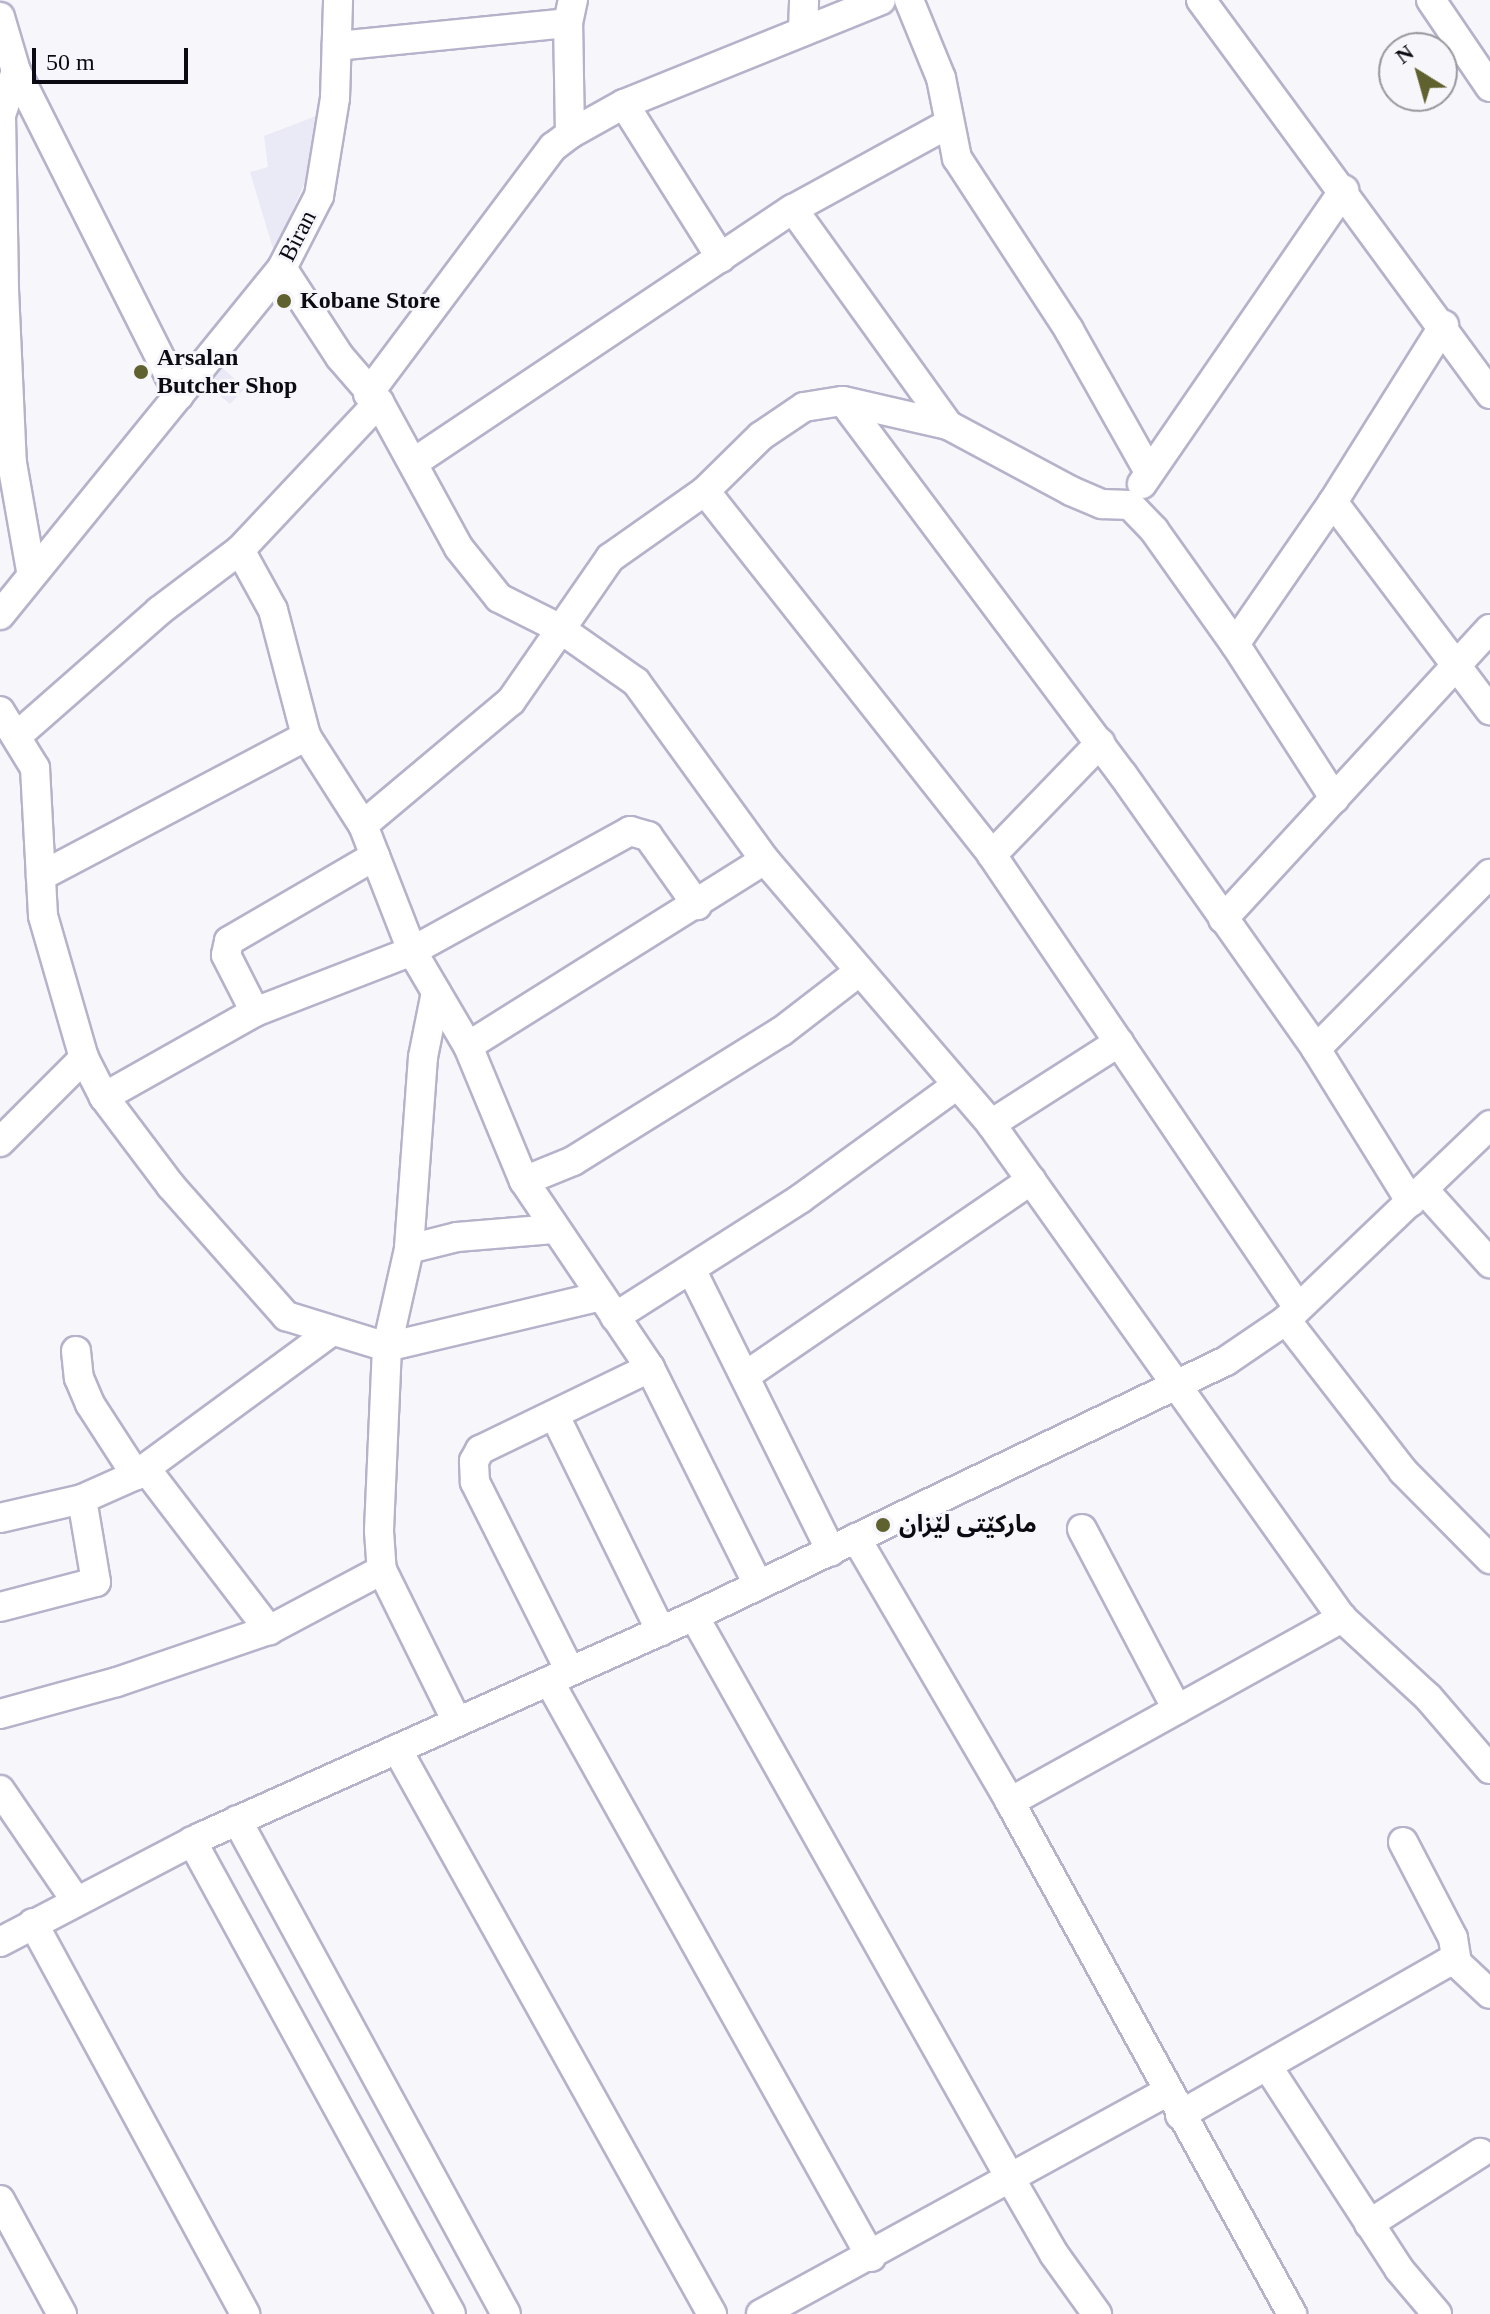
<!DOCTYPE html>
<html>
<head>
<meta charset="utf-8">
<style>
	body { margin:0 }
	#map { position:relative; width:1490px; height:2314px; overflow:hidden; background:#f7f6fb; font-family:"Times New Roman","Noto Sans Arabic",serif }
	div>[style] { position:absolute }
	.built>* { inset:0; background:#eae9f6 }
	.roads { filter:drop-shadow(2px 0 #b5b2ca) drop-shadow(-2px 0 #b5b2ca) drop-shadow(0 2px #b5b2ca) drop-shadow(0 -2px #b5b2ca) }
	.minor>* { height:28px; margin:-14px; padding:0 14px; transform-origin:14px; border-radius:14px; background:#fff }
	.dots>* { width:22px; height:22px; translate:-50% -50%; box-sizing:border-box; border:4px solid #f7f6fb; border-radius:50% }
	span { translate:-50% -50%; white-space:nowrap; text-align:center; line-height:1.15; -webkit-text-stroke:6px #f7f6fb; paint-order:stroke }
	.street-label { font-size:24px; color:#0c0b13 }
	.poi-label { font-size:24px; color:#0c0b13; font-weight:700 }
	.left { translate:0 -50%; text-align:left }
	.north { position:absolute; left:1378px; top:32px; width:80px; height:80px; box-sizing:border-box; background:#f7f6fb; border:2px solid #99989e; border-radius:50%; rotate:323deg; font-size:22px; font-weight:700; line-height:32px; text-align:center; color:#0c0b13 }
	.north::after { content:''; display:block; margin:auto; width:28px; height:36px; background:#5f612e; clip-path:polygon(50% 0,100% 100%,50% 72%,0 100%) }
	.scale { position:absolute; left:32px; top:48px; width:156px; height:36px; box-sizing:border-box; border:4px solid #0c0b13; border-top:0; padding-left:10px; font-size:24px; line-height:28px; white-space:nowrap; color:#0c0b13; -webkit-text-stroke:6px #f7f6fb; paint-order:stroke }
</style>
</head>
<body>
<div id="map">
	<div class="built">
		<i style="clip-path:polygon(319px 115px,305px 182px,274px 252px,250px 172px,268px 167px,264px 136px)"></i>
		<i style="clip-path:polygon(216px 362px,245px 388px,230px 404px,201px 380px)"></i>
	</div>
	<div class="roads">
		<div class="minor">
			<i style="left:909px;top:0;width:84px;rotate:67.7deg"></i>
			<i style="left:941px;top:78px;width:82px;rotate:78.7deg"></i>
			<i style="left:957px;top:158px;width:205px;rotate:56.9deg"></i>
			<i style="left:1069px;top:330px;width:163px;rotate:60.6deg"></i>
			<i style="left:1201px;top:0;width:489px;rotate:53.7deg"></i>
			<i style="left:1431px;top:0;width:105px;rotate:55.9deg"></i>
			<i style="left:0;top:17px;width:56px;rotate:73.5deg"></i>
			<i style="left:16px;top:71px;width:363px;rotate:63.3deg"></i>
			<i style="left:803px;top:31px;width:31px;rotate:-88deg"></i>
			<i style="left:337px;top:46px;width:232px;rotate:-5.7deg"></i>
			<i style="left:16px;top:71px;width:46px;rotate:108.8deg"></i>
			<i style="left:1px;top:115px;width:175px;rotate:89deg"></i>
			<i style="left:4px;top:290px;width:173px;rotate:87.4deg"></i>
			<i style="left:12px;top:463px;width:110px;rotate:80deg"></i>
			<i style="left:624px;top:104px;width:182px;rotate:57.8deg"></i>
			<i style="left:570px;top:134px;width:62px;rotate:-29.1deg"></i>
			<i style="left:624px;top:104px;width:277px;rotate:-22deg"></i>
			<i style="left:793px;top:209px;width:266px;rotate:54.3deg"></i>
			<i style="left:282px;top:268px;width:106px;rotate:56.9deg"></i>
			<i style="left:340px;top:357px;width:60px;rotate:49.1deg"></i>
			<i style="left:379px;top:402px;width:166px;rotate:61.3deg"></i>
			<i style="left:459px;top:548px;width:64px;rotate:51.3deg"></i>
			<i style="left:499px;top:598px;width:67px;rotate:26.6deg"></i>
			<i style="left:559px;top:628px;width:94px;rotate:35deg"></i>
			<i style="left:636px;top:682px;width:220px;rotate:54.1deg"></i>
			<i style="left:765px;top:860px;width:348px;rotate:49.4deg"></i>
			<i style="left:991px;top:1124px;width:606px;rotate:54.61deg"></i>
			<i style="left:1342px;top:1618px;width:117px;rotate:42.6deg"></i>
			<i style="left:1428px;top:1697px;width:95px;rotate:49.3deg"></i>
			<i style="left:368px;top:394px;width:309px;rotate:-53.2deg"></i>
			<i style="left:553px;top:147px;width:21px;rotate:-37deg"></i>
			<i style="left:570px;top:134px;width:111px;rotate:-91deg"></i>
			<i style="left:568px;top:23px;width:24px;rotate:-78deg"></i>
			<i style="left:843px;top:401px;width:467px;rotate:53.2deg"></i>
			<i style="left:1123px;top:775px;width:335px;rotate:54.8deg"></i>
			<i style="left:1316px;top:1049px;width:180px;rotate:58.2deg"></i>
			<i style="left:416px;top:461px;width:453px;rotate:-33.8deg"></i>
			<i style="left:793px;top:209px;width:177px;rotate:-28.7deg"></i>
			<i style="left:1142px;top:484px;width:357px;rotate:-55.5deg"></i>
			<i style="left:705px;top:491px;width:464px;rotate:51.7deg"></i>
			<i style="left:992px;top:855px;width:544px;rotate:55.93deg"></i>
			<i style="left:1333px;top:502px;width:261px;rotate:53deg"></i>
			<i style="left:240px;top:550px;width:68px;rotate:61.2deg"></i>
			<i style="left:273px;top:610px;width:130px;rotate:75.3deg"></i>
			<i style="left:306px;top:736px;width:106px;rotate:57.4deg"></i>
			<i style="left:363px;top:825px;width:135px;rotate:68.7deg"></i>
			<i style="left:412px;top:951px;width:110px;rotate:59.5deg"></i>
			<i style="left:468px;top:1046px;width:146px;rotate:67.5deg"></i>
			<i style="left:524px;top:1181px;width:225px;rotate:56deg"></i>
			<i style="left:650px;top:1368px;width:242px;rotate:63.5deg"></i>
			<i style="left:0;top:615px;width:447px;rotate:-50.9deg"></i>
			<i style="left:282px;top:268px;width:81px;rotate:-62.8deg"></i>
			<i style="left:319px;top:196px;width:99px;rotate:-80.7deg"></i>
			<i style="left:335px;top:98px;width:98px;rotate:-88.2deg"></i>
			<i style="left:1235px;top:644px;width:173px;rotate:-55.4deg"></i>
			<i style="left:1333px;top:502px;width:209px;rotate:-57.9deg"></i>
			<i style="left:0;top:711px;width:67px;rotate:58.4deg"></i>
			<i style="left:35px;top:768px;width:148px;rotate:86.9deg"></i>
			<i style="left:43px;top:916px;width:148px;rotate:73.9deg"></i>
			<i style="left:84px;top:1058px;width:44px;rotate:62.9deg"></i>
			<i style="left:104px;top:1097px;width:111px;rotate:53deg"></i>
			<i style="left:171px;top:1186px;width:174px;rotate:48.5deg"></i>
			<i style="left:286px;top:1316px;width:106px;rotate:17.1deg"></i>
			<i style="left:387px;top:1347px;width:220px;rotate:-13.4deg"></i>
			<i style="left:18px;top:735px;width:188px;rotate:-41.3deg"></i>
			<i style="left:159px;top:611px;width:101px;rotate:-37deg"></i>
			<i style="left:240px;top:550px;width:203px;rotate:-46.8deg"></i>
			<i style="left:363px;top:825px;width:193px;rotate:-40deg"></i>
			<i style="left:511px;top:701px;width:174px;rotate:-55.3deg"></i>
			<i style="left:610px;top:558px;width:116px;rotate:-35.2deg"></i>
			<i style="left:705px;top:491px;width:78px;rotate:-44.5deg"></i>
			<i style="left:761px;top:436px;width:52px;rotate:-34deg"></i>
			<i style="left:804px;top:407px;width:39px;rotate:-9deg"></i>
			<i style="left:843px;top:401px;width:108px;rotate:12.9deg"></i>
			<i style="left:948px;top:425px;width:140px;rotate:28.2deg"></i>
			<i style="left:1071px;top:491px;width:34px;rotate:23deg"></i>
			<i style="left:1102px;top:504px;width:28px;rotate:2deg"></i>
			<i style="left:1130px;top:505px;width:35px;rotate:46deg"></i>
			<i style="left:1154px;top:530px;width:140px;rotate:54.6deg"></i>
			<i style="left:1235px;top:644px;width:184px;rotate:57.2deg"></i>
			<i style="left:992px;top:855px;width:156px;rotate:-46deg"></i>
			<i style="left:41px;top:876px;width:300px;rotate:-27.8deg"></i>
			<i style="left:1223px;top:919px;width:394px;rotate:-47.4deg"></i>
			<i style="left:436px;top:992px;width:66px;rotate:101.3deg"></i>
			<i style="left:423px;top:1057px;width:193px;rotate:94.2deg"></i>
			<i style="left:409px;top:1249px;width:100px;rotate:102.7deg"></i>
			<i style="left:387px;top:1347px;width:184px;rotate:92.5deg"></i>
			<i style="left:379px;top:1531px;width:39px;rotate:86deg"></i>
			<i style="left:382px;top:1570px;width:169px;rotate:63.7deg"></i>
			<i style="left:255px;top:1012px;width:64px;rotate:-117deg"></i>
			<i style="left:226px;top:955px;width:14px;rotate:-78deg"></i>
			<i style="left:229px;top:941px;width:169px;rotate:-30.2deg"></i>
			<i style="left:468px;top:1046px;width:350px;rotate:-32.1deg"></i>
			<i style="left:1316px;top:1049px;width:247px;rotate:-45.2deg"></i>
			<i style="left:104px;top:1097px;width:173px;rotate:-29.4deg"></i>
			<i style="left:255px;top:1012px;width:168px;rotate:-21.2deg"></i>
			<i style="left:412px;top:951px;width:249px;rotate:-28.8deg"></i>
			<i style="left:630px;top:831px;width:19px;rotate:16deg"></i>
			<i style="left:648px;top:836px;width:85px;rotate:54.6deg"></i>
			<i style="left:991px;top:1124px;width:152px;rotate:-32.6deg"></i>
			<i style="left:0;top:1142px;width:119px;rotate:-45deg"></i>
			<i style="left:524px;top:1181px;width:53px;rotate:-22.2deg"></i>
			<i style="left:573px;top:1161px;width:246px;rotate:-31.9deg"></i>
			<i style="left:782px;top:1031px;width:98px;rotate:-37.6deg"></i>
			<i style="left:1426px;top:1192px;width:96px;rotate:48deg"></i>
			<i style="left:409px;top:1249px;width:49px;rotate:-14deg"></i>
			<i style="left:457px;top:1237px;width:97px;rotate:-4.7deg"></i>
			<i style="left:692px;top:1271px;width:313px;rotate:63.6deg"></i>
			<i style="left:615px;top:1317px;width:219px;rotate:-32.5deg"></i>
			<i style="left:800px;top:1199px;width:194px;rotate:-36deg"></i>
			<i style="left:1286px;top:1320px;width:191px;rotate:52.2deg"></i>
			<i style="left:1403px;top:1471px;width:124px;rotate:45.3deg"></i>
			<i style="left:76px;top:1351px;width:27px;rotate:84deg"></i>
			<i style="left:79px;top:1378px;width:28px;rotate:67deg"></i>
			<i style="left:90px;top:1404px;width:85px;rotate:57.1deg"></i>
			<i style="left:745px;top:1376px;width:347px;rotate:-34.4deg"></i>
			<i style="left:555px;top:1416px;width:240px;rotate:63.8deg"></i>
			<i style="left:146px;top:1469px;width:203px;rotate:52.6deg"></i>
			<i style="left:0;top:1518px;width:84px;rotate:-13deg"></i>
			<i style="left:82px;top:1499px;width:59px;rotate:-24deg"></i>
			<i style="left:136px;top:1475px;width:242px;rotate:-36.3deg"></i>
			<i style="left:1082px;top:1529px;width:204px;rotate:62.2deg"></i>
			<i style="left:856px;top:1538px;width:306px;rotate:59.7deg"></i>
			<i style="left:1010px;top:1802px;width:585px;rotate:61.15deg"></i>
			<i style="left:0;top:1607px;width:99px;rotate:-14.6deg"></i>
			<i style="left:96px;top:1582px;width:84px;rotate:-99.6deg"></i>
			<i style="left:694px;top:1616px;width:643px;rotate:60.64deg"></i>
			<i style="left:1009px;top:2176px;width:90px;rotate:60deg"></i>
			<i style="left:1054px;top:2254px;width:74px;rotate:54.4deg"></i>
			<i style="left:570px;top:1671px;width:212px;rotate:-116.7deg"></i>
			<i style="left:475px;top:1482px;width:21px;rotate:-93deg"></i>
			<i style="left:474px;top:1461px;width:13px;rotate:-61deg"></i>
			<i style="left:480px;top:1450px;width:189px;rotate:-25.8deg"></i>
			<i style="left:549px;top:1681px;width:660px;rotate:60.79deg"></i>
			<i style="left:0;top:1714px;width:121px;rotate:-15.3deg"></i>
			<i style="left:117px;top:1682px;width:161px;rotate:-18.9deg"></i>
			<i style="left:269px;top:1630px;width:128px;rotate:-28deg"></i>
			<i style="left:397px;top:1749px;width:647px;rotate:60.86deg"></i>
			<i style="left:0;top:1790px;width:135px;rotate:55.6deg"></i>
			<i style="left:1010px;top:1802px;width:380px;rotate:-29deg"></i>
			<i style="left:237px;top:1820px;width:562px;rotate:61.43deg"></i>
			<i style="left:192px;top:1841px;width:539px;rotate:61.3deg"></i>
			<i style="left:1403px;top:1842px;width:108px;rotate:62.5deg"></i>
			<i style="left:1453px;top:1938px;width:25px;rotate:81deg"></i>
			<i style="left:33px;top:1923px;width:445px;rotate:61.5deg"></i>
			<i style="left:0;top:1942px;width:227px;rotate:-27.6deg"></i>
			<i style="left:201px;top:1837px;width:540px;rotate:-24.15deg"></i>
			<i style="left:694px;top:1616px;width:590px;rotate:-25.61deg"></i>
			<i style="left:1226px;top:1361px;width:73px;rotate:-34.3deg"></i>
			<i style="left:1286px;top:1320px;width:282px;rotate:-43.7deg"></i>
			<i style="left:1268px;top:2067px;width:241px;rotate:57deg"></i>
			<i style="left:1399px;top:2269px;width:59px;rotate:49.8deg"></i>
			<i style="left:1180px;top:2115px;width:307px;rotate:-29.7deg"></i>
			<i style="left:1447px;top:1963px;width:10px"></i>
			<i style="left:1457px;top:1963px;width:45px;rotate:43.2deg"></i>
			<i style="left:0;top:2200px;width:130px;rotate:61.5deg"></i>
			<i style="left:1369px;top:2224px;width:132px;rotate:-32.6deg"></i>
			<i style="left:761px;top:2314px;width:463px;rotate:-28.7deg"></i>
		</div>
	</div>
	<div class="dots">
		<i style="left:284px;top:301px;background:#5f612e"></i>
		<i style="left:141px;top:372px;background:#5f612e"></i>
		<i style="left:883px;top:1525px;background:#5f612e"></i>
	</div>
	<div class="street-label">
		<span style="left:298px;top:236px;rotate:-63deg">Biran</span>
	</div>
	<div class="poi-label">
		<span class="left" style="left:300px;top:301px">Kobane Store</span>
		<span class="left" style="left:157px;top:372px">Arsalan<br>Butcher Shop</span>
		<span class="left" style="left:899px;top:1525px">مارکێتی لێزان</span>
	</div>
	<div class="north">N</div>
	<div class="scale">50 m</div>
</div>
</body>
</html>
